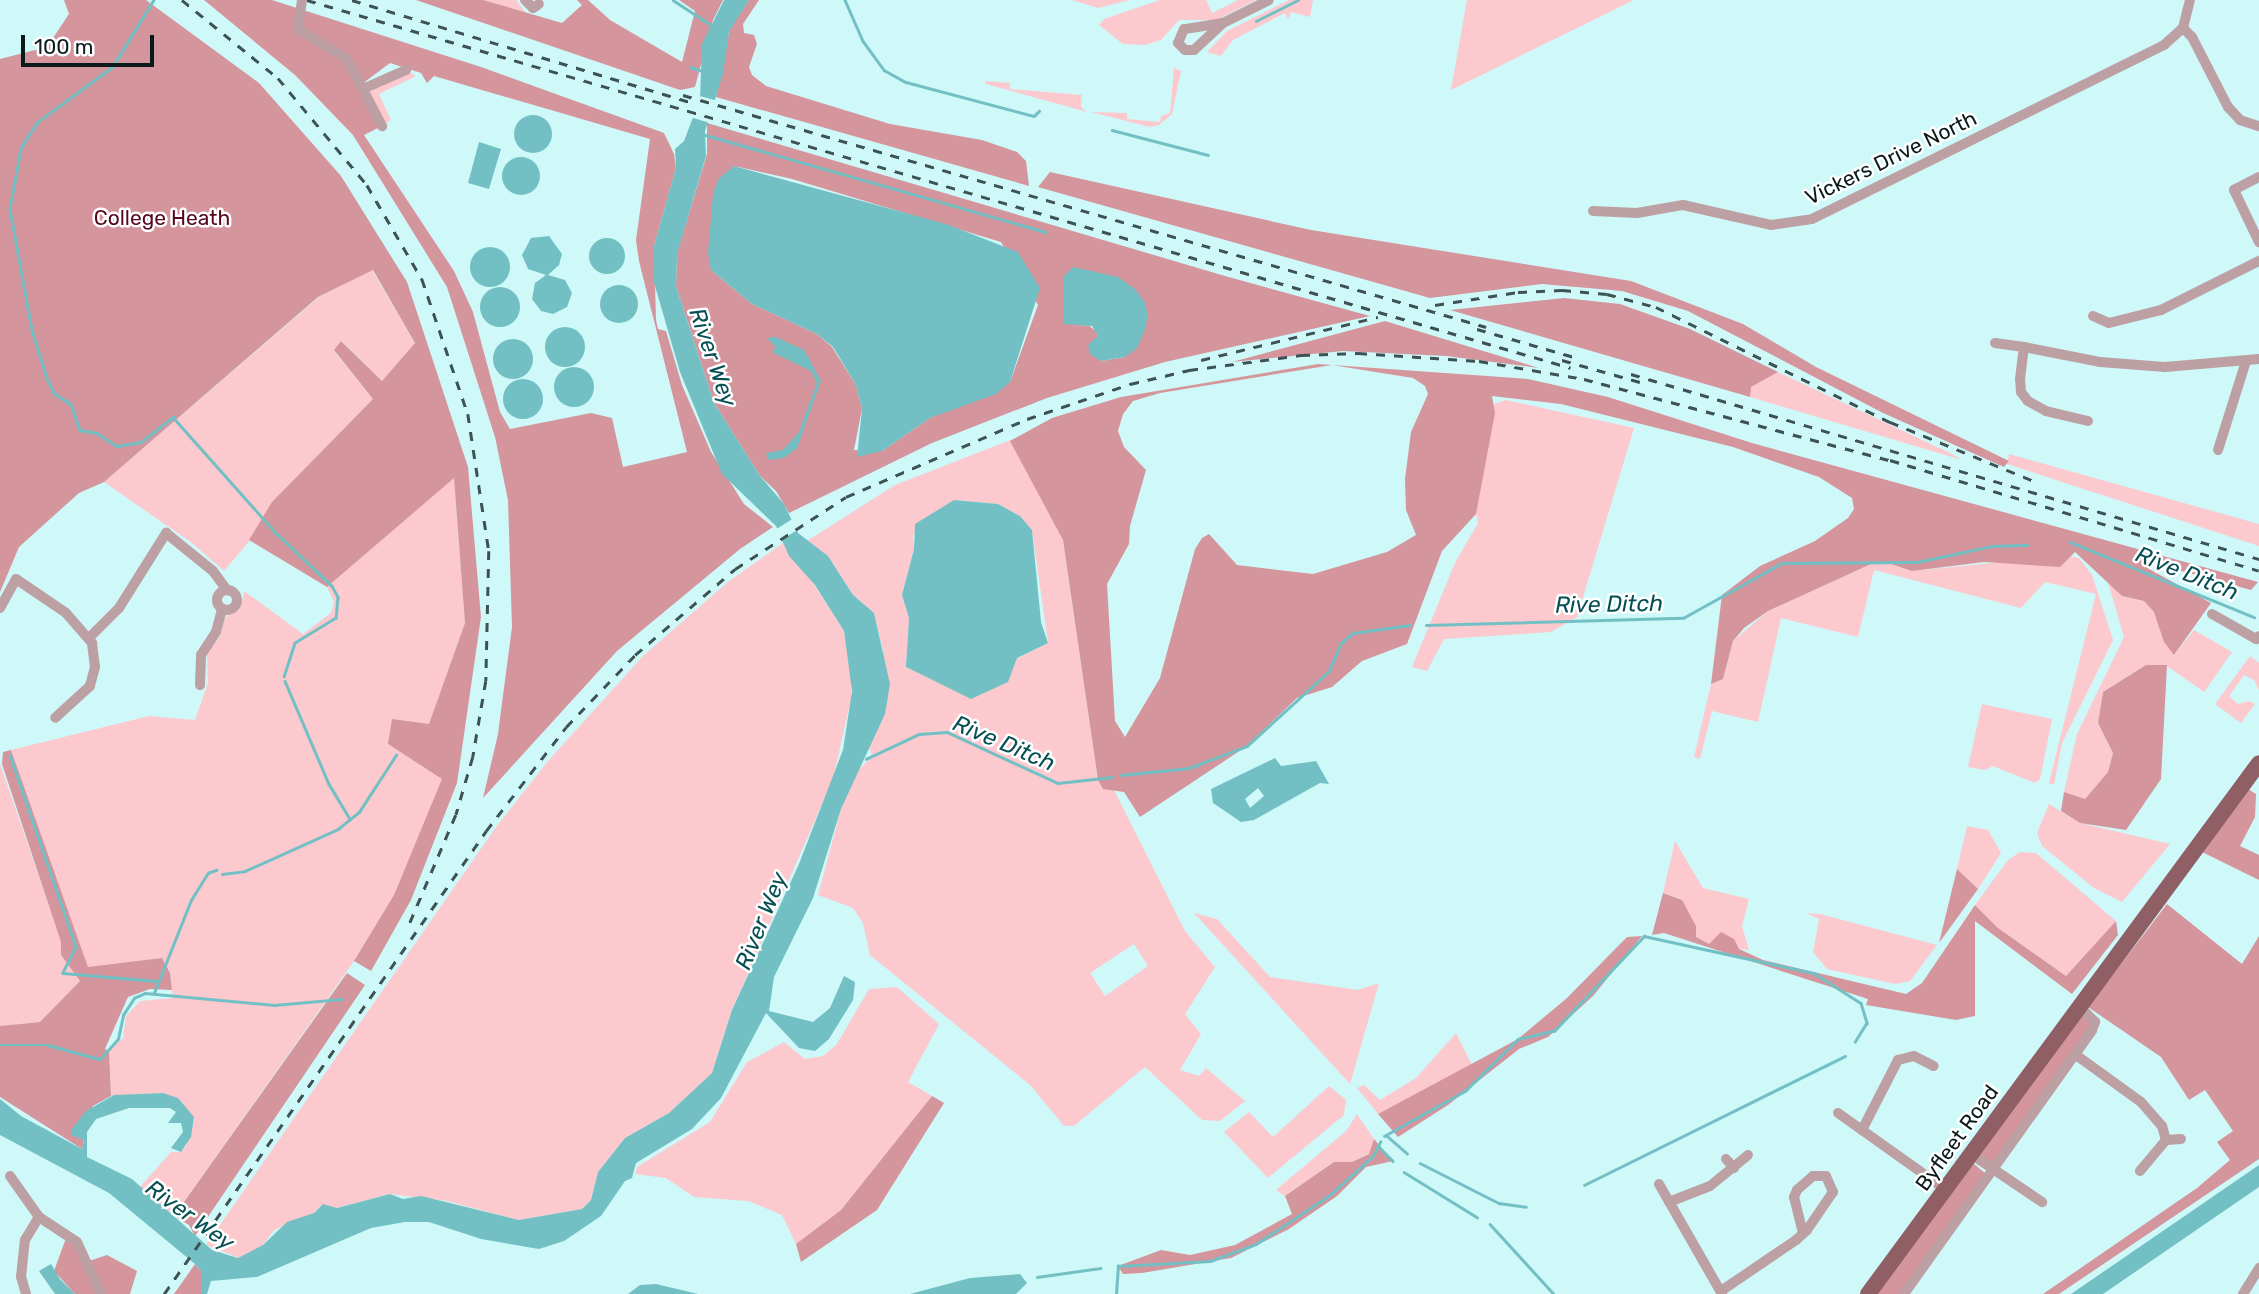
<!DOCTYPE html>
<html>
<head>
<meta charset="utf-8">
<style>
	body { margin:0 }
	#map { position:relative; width:2259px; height:1294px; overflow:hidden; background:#cff8f9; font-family:Rubik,sans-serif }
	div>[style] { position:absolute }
	.green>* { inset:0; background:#fcc9cf }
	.forest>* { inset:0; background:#d4959d }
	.water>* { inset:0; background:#72c0c4 }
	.round { border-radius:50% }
	.pier>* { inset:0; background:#cff8f9 }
	.stream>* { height:2.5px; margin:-1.25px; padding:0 1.25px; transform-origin:1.25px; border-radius:1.25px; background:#72c0c4 }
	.street>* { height:10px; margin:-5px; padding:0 5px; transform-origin:5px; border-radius:5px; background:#bda0a3 }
	.street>.ring { margin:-5px; padding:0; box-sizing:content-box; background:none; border:10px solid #bda0a3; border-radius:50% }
	.primary>* { height:16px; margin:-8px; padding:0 8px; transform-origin:8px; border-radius:8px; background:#905e65 }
	.rail>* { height:2.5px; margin-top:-1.25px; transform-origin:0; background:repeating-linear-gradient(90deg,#3c5253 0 9px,transparent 0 18px) }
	span { translate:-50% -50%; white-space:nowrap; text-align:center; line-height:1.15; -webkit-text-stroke:5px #fff; paint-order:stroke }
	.street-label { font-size:21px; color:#0a191a }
	.park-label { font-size:21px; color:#54071e }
	.water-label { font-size:23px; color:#064f53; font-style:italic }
	.scale { position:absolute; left:21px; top:35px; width:133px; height:32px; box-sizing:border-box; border:4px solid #0a191a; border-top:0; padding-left:9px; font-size:21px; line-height:24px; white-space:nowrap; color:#0a191a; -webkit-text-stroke:5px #fff; paint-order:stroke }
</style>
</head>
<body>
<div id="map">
	<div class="green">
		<i style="clip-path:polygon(483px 0,516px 0,526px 13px)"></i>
		<i style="clip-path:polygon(1072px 0,1130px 0,1098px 8px)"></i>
		<i style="clip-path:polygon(1160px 0,1206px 0,1212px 13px,1238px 0,1256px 0,1216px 20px,1179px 20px,1161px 40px,1145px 45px,1123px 44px,1099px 25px,1104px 19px)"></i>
		<i style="clip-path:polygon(1289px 0,1313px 0,1310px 17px,1291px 12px,1288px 19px,1285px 13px,1233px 40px,1221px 56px,1207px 52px,1227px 31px)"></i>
		<i style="clip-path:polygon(1467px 0,1634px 0,1451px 90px)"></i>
		<i style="clip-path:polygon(1174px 68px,1181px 71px,1172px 114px,1159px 125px,1150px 127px,1091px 112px,1127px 113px,1127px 119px,1160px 122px,1161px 116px,1170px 113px)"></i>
		<i style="clip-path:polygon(406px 70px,416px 76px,379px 94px,391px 120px,382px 126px,365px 88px)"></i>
		<i style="clip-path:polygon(985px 81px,1010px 83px,1010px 89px,1082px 95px,1081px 107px,1087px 112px,986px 84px)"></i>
		<i style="clip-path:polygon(372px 270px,415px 343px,382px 381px,342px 341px,334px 351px,373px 399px,272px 502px,261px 527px,224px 571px,192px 543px,104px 482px,319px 297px)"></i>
		<i style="clip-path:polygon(1778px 372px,1952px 454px,1962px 460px,1750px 397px,1750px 387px)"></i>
		<i style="clip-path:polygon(1506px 400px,1634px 428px,1577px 617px,1551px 632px,1444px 639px,1427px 671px,1412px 667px,1455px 563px,1478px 523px,1476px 514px,1494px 404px)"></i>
		<i style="clip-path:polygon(evenodd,1013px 439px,1063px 540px,1098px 780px,1103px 788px,1114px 790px,1185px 931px,1215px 967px,1185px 1014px,1201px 1034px,1180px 1070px,1199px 1076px,1206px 1068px,1245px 1101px,1220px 1121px,1202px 1120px,1145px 1067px,1074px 1126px,1064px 1126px,1030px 1085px,870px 955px,863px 923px,853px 908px,818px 895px,841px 809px,857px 771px,872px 757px,869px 745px,883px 650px,874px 613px,853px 595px,828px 556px,807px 541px,895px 485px,1013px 439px,955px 500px,998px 504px,1020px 516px,1032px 530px,1048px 643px,953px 690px,906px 667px,909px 618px,902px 595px,914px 548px,913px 535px,955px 500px,1013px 439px,1134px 944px,1148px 966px,1105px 996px,1090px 973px,1134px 944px)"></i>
		<i style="clip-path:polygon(2009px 454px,2259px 524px,2259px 546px,2007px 464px)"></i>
		<i style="clip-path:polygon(454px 477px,465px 623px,429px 725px,388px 744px,443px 779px,394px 895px,354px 961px,174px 1216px,140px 1187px,171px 1152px,181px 1152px,186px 1146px,194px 1122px,163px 1093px,111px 1096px,109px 1051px,123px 1038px,126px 1016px,140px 1001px,173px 998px,170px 973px,162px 958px,88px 968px,11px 750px,149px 716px,195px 720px,208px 683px,207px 653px,220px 636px,225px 618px,242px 602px,244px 591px,303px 634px,331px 613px,334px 602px,327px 587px)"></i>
		<i style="clip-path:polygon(786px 541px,844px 631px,851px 664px,851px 699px,833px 779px,732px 1010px,712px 1073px,669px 1113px,625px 1138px,598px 1172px,591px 1200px,582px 1209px,519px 1220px,447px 1201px,390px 1194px,336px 1208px,320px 1206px,314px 1213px,274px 1230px,263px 1245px,242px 1259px,206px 1245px,496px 827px,548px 761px,643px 656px,729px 581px)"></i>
		<i style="clip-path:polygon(2069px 556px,2079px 558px,2092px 575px,2113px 640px,2062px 743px,2054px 785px,2049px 783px,2096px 594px,2045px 582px,2021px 608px,1874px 570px,1858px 637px,1781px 618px,1758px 722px,1712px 711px,1700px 759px,1694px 757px,1711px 684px,1723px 679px,1733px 641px,1768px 611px,1871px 564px,1891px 564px,1912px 571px,2032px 559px,2059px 567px)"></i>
		<i style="clip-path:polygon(2107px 579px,2122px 596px,2144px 601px,2154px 612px,2174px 655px,2194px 630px,2232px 652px,2204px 692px,2167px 666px,2146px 665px,2103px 692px,2098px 723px,2113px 753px,2108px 772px,2085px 799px,2064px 792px,2077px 734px,2124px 637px)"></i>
		<i style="clip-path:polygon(2250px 656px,2259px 663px,2259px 690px,2254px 680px,2244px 675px,2229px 696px,2238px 704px,2250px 701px,2255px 704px,2241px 723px,2215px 704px)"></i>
		<i style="clip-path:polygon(1982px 704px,2052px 719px,2040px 779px,2035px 783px,1993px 766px,1985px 770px,1968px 767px)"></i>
		<i style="clip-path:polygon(0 764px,62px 943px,61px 955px,80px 981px,40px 1022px,0 1026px)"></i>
		<i style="clip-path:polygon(2049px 804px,2080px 823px,2170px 844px,2122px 902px,2094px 888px,2042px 846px,2037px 833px)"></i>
		<i style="clip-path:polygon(1967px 826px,1988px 830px,2001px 853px,1978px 889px,1957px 869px)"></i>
		<i style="clip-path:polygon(1675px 841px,1703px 888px,1749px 899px,1742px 926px,1749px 950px,1709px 944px,1696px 937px,1682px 900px,1663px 893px)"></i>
		<i style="clip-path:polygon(2020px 852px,2036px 853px,2116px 921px,2066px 976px,1998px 928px,1975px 905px,2008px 860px)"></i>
		<i style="clip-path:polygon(1194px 913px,1217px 919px,1270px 977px,1358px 990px,1379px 983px,1350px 1084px)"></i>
		<i style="clip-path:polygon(1806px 913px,1820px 914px,1937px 945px,1910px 981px,1895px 984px,1827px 969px,1813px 952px,1819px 919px)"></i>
		<i style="clip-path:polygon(897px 987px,939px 1024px,908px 1082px,932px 1096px,841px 1210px,796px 1244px,782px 1215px,748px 1201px,694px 1197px,666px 1178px,635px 1174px,637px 1167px,710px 1122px,747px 1062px,784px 1042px,805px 1059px,823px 1056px,837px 1044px,869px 989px)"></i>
		<i style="clip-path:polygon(1456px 1033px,1472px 1065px,1378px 1114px,1357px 1088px,1364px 1085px,1380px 1100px,1416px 1078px)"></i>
		<i style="clip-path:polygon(1329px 1086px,1346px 1100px,1344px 1115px,1268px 1178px,1224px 1132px,1249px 1112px,1273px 1137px)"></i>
		<i style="clip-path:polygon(1357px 1114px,1374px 1139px,1370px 1153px,1352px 1162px,1334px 1162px,1285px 1196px,1276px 1190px,1346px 1131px)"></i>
	</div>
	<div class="forest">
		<i style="clip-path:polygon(64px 0,146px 0,259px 83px,341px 176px,407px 282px,468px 467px,481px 617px,457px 783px,411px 900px,371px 971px,354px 961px,394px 895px,442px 779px,388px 744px,392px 719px,429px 724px,465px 623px,454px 478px,327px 587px,249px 540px,272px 502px,373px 399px,334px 350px,341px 341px,382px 381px,415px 343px,373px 270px,318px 297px,104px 482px,79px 493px,19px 547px,0 592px,0 59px,47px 47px,69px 14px)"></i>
		<i style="clip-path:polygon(evenodd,204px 0,272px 0,481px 67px,664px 133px,674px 154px,676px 168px,654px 246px,656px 320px,658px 329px,666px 331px,682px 385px,711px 452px,744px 504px,773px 527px,740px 549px,617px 651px,483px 798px,498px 734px,512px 627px,508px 500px,495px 437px,447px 287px,353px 135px,295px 75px,204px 0,390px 63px,421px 73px,427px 83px,434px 76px,650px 139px,636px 240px,639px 261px,687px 452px,623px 467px,612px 418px,591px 413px,510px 429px,500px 412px,473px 312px,454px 271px,364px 135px,382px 126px,362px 84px,390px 63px)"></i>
		<i style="clip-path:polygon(416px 0,483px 0,562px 23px,582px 5px,577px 0,588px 0,610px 20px,682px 62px,695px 11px,679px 0,723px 0,713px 20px,695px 87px,680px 90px)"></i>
		<i style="clip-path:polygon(749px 0,759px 0,743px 24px,744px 33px,754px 35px,757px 44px,749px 67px,752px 75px,766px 86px,890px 124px,982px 140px,1017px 152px,1026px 161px,1029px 186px,716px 97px,730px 28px)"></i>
		<i style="clip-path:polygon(evenodd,707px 123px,1225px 276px,1370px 316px,1165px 362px,1047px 398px,932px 443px,789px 513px,776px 491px,760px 476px,714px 403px,676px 286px,677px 253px,707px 154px,707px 123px,734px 166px,792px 179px,1001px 242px,1038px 305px,1010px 382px,930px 418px,882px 451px,854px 450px,862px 409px,856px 385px,832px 347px,817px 334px,752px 304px,711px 270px,734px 166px,707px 123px,1148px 316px,1125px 357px,1101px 361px,1097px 332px,1088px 325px,1071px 327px,1148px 316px)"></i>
		<i style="clip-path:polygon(1050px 172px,1311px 230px,1631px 281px,1743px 324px,1816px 367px,2009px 461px,2004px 467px,1883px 413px,1688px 311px,1622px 291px,1542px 284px,1430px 298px,1038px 187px)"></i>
		<i style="clip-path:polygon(1564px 298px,1620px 304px,1690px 329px,1778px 372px,1751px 387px,1750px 397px,1450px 310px)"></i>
		<i style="clip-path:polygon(1385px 321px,1539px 368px,1446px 356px,1343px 351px,1232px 362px)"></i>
		<i style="clip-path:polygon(evenodd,1318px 364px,1528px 379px,1608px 397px,1752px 443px,2258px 582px,2251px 590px,2145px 561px,2149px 569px,2211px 603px,2174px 655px,2164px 642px,2154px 612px,2144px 601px,2122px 596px,2075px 552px,2060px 567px,1984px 562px,1912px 571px,1891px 564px,1871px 564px,1768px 611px,1744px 628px,1733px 641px,1723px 679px,1711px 684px,1722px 595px,1760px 566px,1815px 541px,1848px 518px,1854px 509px,1852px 498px,1819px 477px,1733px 447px,1561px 404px,1492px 396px,1495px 413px,1476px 514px,1442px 551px,1407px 644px,1362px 661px,1332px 687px,1297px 698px,1247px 746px,1140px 817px,1124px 792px,1103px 789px,1098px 780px,1063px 540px,1010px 441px,1052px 418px,1121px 397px,1318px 364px,1332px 365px,1413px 378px,1425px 386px,1428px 394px,1411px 432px,1405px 479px,1406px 510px,1416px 535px,1387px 552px,1313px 574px,1237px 565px,1209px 534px,1202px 538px,1195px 549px,1160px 678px,1125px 737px,1115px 721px,1107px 584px,1129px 544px,1130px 526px,1146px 470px,1124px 447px,1118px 431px,1123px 414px,1133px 401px,1160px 393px,1332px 365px)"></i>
		<i style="clip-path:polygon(2146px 665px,2167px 665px,2161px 779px,2126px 830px,2080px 823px,2061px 811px,2064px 792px,2085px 799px,2108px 772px,2113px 753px,2098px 723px,2103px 692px)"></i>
		<i style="clip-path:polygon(11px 750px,88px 967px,162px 958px,170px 973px,172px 990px,150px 989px,128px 997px,105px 1049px,109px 1051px,111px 1096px,93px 1106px,77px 1136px,84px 1139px,82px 1149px,0 1097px,0 1026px,40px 1022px,80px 981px,61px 955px,61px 942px,2px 764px,3px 752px)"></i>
		<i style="clip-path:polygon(2248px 789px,2256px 794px,2255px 817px,2240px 846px,2259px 855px,2259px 880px,2200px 851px)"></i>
		<i style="clip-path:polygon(1957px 869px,1978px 889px,1939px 943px)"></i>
		<i style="clip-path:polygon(1663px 893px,1682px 900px,1696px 926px,1696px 937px,1709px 944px,1721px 932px,1734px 939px,1739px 949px,1763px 960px,1906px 994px,1922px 983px,1975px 905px,1998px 928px,2066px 976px,2116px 921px,2118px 935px,2072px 994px,1975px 921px,1975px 1016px,1956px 1020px,1866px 1005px,1868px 999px,1664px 933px,1652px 935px)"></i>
		<i style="clip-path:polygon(2167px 904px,2242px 964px,2259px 936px,2259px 1159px,2059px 1294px,2043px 1294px,2197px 1188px,2230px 1160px,2217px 1142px,2233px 1131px,2205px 1090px,2189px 1100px,2161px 1057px,2088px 1007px)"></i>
		<i style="clip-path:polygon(1642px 936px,1593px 996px,1548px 1037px,1519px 1049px,1448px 1105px,1398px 1137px,1378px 1114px,1518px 1039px,1567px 998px,1627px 937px)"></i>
		<i style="clip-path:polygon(347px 973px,365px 985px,195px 1236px,189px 1225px,174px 1216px)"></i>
		<i style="clip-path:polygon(2073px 1016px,2089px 1016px,2095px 1022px,1995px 1166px,1973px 1151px)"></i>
		<i style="clip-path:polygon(932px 1096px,944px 1103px,877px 1210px,801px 1262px,796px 1244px,841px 1210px)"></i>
		<i style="clip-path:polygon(1374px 1139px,1393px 1161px,1366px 1167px,1337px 1196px,1289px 1229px,1231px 1258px,1142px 1273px,1123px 1274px,1118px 1266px,1161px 1250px,1190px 1255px,1235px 1245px,1292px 1214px,1285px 1196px,1334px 1162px,1352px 1162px,1369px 1154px)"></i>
		<i style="clip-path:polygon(1973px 1163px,1986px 1174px,1900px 1294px,1868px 1294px)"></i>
		<i style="clip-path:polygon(66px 1238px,77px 1243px,86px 1262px,107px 1255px,137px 1271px,130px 1294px,75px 1294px,54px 1271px)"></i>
		<i style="clip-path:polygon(195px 1264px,201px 1271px,201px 1294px,174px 1294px)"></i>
	</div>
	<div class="water">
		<i style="clip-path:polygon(724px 0,749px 0,729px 32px,723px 74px,705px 131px,706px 156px,677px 254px,676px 286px,714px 403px,760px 476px,784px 504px,798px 533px,828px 556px,853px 595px,874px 613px,890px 684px,885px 714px,841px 809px,813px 898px,774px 977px,769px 1011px,813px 1022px,830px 1008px,844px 976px,855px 982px,853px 1000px,829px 1039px,815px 1051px,799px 1048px,766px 1013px,721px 1098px,692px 1129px,636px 1163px,632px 1178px,625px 1181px,601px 1216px,564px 1241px,539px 1249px,481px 1239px,429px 1222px,405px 1222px,371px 1228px,257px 1277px,211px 1281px,207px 1294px,201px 1294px,201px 1271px,195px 1264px,109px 1193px,0 1135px,0 1099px,21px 1116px,82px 1149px,84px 1140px,71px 1135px,72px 1129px,86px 1111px,114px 1095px,163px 1093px,178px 1098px,194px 1117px,191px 1137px,181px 1152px,171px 1148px,183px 1132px,181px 1123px,168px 1123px,176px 1112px,170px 1108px,129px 1108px,96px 1119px,87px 1132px,87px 1157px,132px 1179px,212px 1250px,238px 1258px,263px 1245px,287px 1222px,314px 1213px,323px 1204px,337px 1208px,390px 1194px,403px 1199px,421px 1196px,519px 1220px,582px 1209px,591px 1200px,598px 1172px,625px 1138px,669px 1113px,712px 1073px,732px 1010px,799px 864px,843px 750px,852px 691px,844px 631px,815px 585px,789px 556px,776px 526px,722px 474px,680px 372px,653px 279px,654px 246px,676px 168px,675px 149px,684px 141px,700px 99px,702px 44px)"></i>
		<i class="round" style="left:514px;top:115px;width:38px;height:38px"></i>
		<i style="clip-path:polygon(479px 142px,501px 149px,489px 189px,468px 183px)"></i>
		<i class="round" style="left:502px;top:157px;width:38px;height:38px"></i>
		<i style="clip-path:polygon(734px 166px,946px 224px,1018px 252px,1040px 288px,1010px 382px,996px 394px,930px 418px,882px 451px,857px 457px,862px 409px,856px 385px,833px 347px,817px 334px,752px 304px,711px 270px,708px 254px,713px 194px,719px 178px)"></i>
		<i style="clip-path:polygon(549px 236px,562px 254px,559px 265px,548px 275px,565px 280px,572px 293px,567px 307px,553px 314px,541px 311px,532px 299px,535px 283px,546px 275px,528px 269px,522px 255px,531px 238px)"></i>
		<i class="round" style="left:589px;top:238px;width:36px;height:36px"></i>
		<i class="round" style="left:470px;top:247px;width:40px;height:40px"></i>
		<i style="clip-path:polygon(1073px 267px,1118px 277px,1135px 289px,1145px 303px,1148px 316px,1144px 332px,1137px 348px,1125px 357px,1101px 361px,1090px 354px,1088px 345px,1098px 336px,1092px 326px,1064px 324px,1063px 277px)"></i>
		<i class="round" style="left:600px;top:285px;width:38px;height:38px"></i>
		<i class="round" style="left:480px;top:287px;width:40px;height:40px"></i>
		<i class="round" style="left:545px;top:327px;width:40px;height:40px"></i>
		<i style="clip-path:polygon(776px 337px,804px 350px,821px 381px,797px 448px,784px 458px,769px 460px,766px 453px,783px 450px,799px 432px,817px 383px,811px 371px,772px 352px,776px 347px,767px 338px)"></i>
		<i class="round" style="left:493px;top:339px;width:40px;height:40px"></i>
		<i class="round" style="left:554px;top:367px;width:40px;height:40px"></i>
		<i class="round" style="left:503px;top:379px;width:40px;height:40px"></i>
		<i style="clip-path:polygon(954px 500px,998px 504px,1020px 516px,1032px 530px,1041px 622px,1048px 643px,1017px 658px,1008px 682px,971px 699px,906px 667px,909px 618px,902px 595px,914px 549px,915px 524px)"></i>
		<i style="clip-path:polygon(evenodd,1275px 758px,1281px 766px,1316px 761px,1329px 784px,1320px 783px,1254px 820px,1241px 822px,1213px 803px,1211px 789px,1275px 758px,1258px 788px,1264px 796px,1250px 808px,1245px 799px,1258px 788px)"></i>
		<i style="clip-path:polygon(2259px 1165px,2259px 1187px,2103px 1294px,2071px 1294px)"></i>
		<i style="clip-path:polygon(51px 1264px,60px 1279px,75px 1294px,55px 1294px,39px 1271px)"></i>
		<i style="clip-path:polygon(1020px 1274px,1027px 1283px,1016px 1294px,910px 1294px,970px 1278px)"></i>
		<i style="clip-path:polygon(656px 1284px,698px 1294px,628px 1294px,640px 1285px)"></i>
	</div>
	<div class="pier">
		<i style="clip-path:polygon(696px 95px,718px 101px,710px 123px,690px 117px)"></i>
		<i style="clip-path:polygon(794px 518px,799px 529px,781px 540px,775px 530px)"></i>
	</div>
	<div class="stream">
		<i style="left:154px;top:0;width:79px;rotate:121.5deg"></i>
		<i style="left:113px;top:67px;width:94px;rotate:143.6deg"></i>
		<i style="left:37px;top:123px;width:31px;rotate:122deg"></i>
		<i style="left:21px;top:149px;width:61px;rotate:100.4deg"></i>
		<i style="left:10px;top:209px;width:123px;rotate:79.7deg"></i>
		<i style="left:32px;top:330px;width:53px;rotate:72.6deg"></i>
		<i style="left:48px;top:381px;width:13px;rotate:63deg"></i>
		<i style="left:54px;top:393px;width:20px;rotate:33deg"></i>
		<i style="left:71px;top:404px;width:28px;rotate:71deg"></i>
		<i style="left:80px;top:430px;width:17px;rotate:10deg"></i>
		<i style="left:97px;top:433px;width:23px;rotate:34deg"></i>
		<i style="left:116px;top:446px;width:25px;rotate:-9deg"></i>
		<i style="left:141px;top:442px;width:41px;rotate:-38deg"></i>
		<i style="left:173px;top:417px;width:155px;rotate:48.4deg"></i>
		<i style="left:276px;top:533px;width:77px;rotate:43.4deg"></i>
		<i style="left:332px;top:586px;width:13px;rotate:61deg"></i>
		<i style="left:338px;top:597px;width:21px;rotate:95deg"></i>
		<i style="left:336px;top:618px;width:48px;rotate:148.6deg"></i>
		<i style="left:295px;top:643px;width:35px;rotate:108deg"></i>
		<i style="left:673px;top:0;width:45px;rotate:33.3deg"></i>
		<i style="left:845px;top:0;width:45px;rotate:66.3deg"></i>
		<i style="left:863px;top:41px;width:36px;rotate:54deg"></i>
		<i style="left:884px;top:70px;width:25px;rotate:29deg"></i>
		<i style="left:906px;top:82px;width:132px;rotate:14.9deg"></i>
		<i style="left:1034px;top:116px;width:7px;rotate:-45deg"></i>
		<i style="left:1256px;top:21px;width:47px;rotate:-26.6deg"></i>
		<i style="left:690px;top:67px;width:14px;rotate:17deg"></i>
		<i style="left:1112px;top:130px;width:99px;rotate:14.6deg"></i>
		<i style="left:702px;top:134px;width:358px;rotate:15.9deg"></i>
		<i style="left:2070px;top:542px;width:199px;rotate:22.2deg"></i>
		<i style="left:1426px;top:625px;width:257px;rotate:-1.6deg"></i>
		<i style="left:1683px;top:618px;width:113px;rotate:-29.1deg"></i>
		<i style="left:1782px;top:563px;width:135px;rotate:-0.4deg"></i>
		<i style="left:1917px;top:562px;width:77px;rotate:-12deg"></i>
		<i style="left:1992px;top:546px;width:36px;rotate:-2deg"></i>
		<i style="left:285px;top:681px;width:112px;rotate:66.9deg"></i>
		<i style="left:329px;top:784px;width:41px;rotate:59deg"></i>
		<i style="left:10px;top:755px;width:203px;rotate:71deg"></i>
		<i style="left:76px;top:947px;width:29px;rotate:117deg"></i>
		<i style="left:63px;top:973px;width:93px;rotate:4.9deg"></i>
		<i style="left:866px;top:759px;width:59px;rotate:-25.3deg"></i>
		<i style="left:919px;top:734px;width:28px;rotate:-4deg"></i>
		<i style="left:947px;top:732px;width:122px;rotate:24.7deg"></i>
		<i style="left:1058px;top:783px;width:54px;rotate:-6.3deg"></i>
		<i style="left:1121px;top:775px;width:68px;rotate:-5.9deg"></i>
		<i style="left:1189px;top:768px;width:62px;rotate:-20.8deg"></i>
		<i style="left:1247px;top:746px;width:111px;rotate:-42.4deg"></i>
		<i style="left:1329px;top:671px;width:30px;rotate:-67deg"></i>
		<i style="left:1341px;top:643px;width:16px;rotate:-40deg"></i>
		<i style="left:1353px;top:633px;width:57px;rotate:-8.1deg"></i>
		<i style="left:222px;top:874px;width:23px;rotate:-7deg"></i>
		<i style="left:245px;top:871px;width:102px;rotate:-24.3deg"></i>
		<i style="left:338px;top:829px;width:27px;rotate:-39deg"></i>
		<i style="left:359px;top:812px;width:68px;rotate:-57deg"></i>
		<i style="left:154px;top:993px;width:100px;rotate:-68.3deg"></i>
		<i style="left:191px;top:900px;width:32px;rotate:-58deg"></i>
		<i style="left:208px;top:873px;width:9px;rotate:-21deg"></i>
		<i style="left:0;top:1045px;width:48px"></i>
		<i style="left:48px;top:1045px;width:54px;rotate:15.1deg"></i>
		<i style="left:100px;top:1059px;width:27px;rotate:-48deg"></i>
		<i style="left:118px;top:1039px;width:25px;rotate:-78deg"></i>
		<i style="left:123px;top:1015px;width:20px;rotate:-57deg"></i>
		<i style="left:134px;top:998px;width:12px;rotate:-24deg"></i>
		<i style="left:145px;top:993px;width:130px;rotate:5.3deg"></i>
		<i style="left:274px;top:1005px;width:68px;rotate:-5deg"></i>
		<i style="left:1386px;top:1135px;width:28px;rotate:41deg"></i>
		<i style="left:1384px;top:1136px;width:93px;rotate:-29.1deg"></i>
		<i style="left:1465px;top:1091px;width:74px;rotate:-44.5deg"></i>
		<i style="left:1518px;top:1039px;width:37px;rotate:-13deg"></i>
		<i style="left:1554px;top:1031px;width:131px;rotate:-46.5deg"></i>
		<i style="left:1644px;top:936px;width:174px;rotate:12.3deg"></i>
		<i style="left:1814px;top:973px;width:56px;rotate:32.6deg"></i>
		<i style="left:1861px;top:1003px;width:21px;rotate:73deg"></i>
		<i style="left:1867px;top:1023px;width:22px;rotate:122deg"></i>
		<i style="left:1378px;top:1146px;width:21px;rotate:45deg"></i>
		<i style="left:1420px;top:1163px;width:89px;rotate:26.9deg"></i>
		<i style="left:1499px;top:1203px;width:27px;rotate:8deg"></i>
		<i style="left:1404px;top:1172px;width:86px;rotate:31.7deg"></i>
		<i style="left:1584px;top:1185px;width:291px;rotate:-26.3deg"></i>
		<i style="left:1490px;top:1224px;width:95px;rotate:47.6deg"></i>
		<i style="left:1037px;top:1277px;width:64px;rotate:-8.1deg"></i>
		<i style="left:1116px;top:1294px;width:28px;rotate:-86deg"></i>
		<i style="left:1118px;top:1266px;width:92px;rotate:-3.1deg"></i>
		<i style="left:1210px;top:1261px;width:49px;rotate:-20.3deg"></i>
		<i style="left:1256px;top:1244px;width:89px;rotate:-33.5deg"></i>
		<i style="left:1330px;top:1195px;width:58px;rotate:-42.2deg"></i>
		<i style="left:1373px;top:1156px;width:16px;rotate:-63deg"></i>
	</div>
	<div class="street">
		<i style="left:302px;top:0;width:29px;rotate:98deg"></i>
		<i style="left:298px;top:29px;width:57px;rotate:31.5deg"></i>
		<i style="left:347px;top:59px;width:76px;rotate:62.4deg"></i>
		<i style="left:525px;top:0;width:11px;rotate:45deg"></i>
		<i style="left:533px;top:8px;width:7px;rotate:-34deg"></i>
		<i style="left:1223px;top:23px;width:39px;rotate:171deg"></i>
		<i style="left:1184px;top:29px;width:15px;rotate:113deg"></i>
		<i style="left:1178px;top:43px;width:10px;rotate:45deg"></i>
		<i style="left:1185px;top:50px;width:9px"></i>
		<i style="left:1194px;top:50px;width:40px;rotate:-43deg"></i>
		<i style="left:1223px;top:23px;width:51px;rotate:-26.6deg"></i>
		<i style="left:2183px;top:28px;width:13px;rotate:45deg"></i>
		<i style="left:2192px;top:37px;width:79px;rotate:62.8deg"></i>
		<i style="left:2228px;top:107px;width:18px;rotate:47deg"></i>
		<i style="left:2240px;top:120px;width:20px;rotate:18deg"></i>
		<i style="left:365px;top:88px;width:45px;rotate:-23.7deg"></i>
		<i style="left:2259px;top:177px;width:28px;rotate:153deg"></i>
		<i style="left:2234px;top:190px;width:58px;rotate:64.3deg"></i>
		<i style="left:1593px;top:211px;width:44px;rotate:2.6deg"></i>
		<i style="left:1637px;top:213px;width:47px;rotate:-9.9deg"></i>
		<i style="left:1683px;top:205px;width:90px;rotate:12.8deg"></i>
		<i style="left:1771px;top:225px;width:41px;rotate:-8.3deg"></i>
		<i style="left:1812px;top:219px;width:393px;rotate:-26.3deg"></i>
		<i style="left:2164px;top:45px;width:25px;rotate:-42deg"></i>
		<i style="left:2183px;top:28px;width:29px;rotate:-76deg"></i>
		<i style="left:2093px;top:316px;width:17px;rotate:24deg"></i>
		<i style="left:2109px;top:323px;width:54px;rotate:-14deg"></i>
		<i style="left:2161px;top:310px;width:110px;rotate:-26.6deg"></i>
		<i style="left:1995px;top:343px;width:29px;rotate:8deg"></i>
		<i style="left:2088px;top:421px;width:43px;rotate:-166.6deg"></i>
		<i style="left:2046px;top:411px;width:21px;rotate:-151deg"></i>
		<i style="left:2028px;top:401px;width:11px;rotate:-128deg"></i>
		<i style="left:2021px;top:392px;width:13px;rotate:-94deg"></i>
		<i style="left:2020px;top:379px;width:32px;rotate:-83deg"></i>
		<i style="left:2024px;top:347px;width:77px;rotate:11.2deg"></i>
		<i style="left:2100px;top:362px;width:65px;rotate:4.4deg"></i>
		<i style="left:2165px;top:367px;width:94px;rotate:-4.9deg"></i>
		<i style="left:2218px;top:450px;width:93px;rotate:-72.5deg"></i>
		<i class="ring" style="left:217px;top:590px;width:10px;height:10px"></i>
		<i style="left:0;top:608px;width:33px;rotate:-61deg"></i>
		<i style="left:16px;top:579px;width:60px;rotate:34.2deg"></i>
		<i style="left:66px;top:613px;width:40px;rotate:49deg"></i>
		<i style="left:92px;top:643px;width:24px;rotate:83deg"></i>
		<i style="left:95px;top:667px;width:20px;rotate:105deg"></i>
		<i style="left:90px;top:686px;width:47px;rotate:137.6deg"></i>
		<i style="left:2212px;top:614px;width:51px;rotate:29.6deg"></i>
		<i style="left:2256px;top:639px;width:4px;rotate:-45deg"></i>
		<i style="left:89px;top:638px;width:42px;rotate:-45deg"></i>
		<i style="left:119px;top:608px;width:89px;rotate:-57.9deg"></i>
		<i style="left:166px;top:533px;width:60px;rotate:39deg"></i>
		<i style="left:213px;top:571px;width:24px;rotate:54deg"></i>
		<i style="left:200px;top:685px;width:30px;rotate:-88deg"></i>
		<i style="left:201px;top:655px;width:27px;rotate:-57deg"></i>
		<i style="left:216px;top:632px;width:24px;rotate:-75deg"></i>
		<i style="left:2076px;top:1055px;width:80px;rotate:35.9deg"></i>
		<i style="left:2141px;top:1102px;width:32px;rotate:49deg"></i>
		<i style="left:2162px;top:1126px;width:15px;rotate:74deg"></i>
		<i style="left:1838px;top:1113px;width:131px;rotate:35.4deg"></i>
		<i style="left:1862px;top:1130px;width:79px;rotate:-62.8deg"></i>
		<i style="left:1898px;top:1060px;width:16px;rotate:-14deg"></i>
		<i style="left:1914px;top:1056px;width:22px;rotate:27deg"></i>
		<i style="left:1971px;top:1154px;width:86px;rotate:34.1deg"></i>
		<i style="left:1726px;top:1159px;width:12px;rotate:48deg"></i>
		<i style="left:2140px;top:1171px;width:40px;rotate:-50deg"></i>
		<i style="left:2166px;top:1140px;width:15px;rotate:-4deg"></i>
		<i style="left:10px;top:1176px;width:50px;rotate:54.7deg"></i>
		<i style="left:39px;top:1217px;width:45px;rotate:33.3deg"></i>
		<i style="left:77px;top:1242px;width:57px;rotate:65.2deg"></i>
		<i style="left:1659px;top:1184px;width:127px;rotate:60.2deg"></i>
		<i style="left:1669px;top:1202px;width:44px;rotate:-21.3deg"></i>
		<i style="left:1710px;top:1186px;width:49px;rotate:-39.2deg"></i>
		<i style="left:1721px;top:1291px;width:91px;rotate:-34.2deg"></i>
		<i style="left:1796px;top:1240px;width:15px;rotate:-42deg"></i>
		<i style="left:1807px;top:1230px;width:46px;rotate:-55.6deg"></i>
		<i style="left:1833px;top:1192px;width:17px;rotate:-114deg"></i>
		<i style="left:1826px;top:1176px;width:13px;rotate:180deg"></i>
		<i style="left:1813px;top:1176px;width:21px;rotate:139deg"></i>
		<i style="left:1797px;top:1190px;width:8px;rotate:113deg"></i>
		<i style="left:1794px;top:1197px;width:37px;rotate:76deg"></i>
		<i style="left:26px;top:1294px;width:18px;rotate:-106deg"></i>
		<i style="left:21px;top:1277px;width:37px;rotate:-84deg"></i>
		<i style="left:25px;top:1240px;width:27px;rotate:-59deg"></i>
		<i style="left:1904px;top:1294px;width:324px;rotate:-54.5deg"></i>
		<i style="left:2092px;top:1030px;width:9px;rotate:-69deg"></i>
		<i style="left:2095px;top:1022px;width:21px;rotate:-135deg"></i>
		<i style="left:2243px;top:1294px;width:31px;rotate:-58deg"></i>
	</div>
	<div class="primary">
		<i style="left:1868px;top:1294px;width:659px;rotate:-53.63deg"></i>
	</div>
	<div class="rail">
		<i style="left:182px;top:0;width:124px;rotate:39.1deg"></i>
		<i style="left:278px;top:78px;width:139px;rotate:50.2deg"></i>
		<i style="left:367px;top:185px;width:109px;rotate:59.7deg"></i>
		<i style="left:422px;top:279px;width:143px;rotate:71.2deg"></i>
		<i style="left:468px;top:414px;width:139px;rotate:81.3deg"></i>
		<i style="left:489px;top:551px;width:130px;rotate:91.3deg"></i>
		<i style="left:486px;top:681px;width:77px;rotate:99.7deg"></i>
		<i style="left:473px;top:757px;width:60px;rotate:106.3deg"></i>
		<i style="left:456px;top:815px;width:125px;rotate:113.1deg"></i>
		<i style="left:307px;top:0;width:1316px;rotate:16.23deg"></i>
		<i style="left:352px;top:0;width:353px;rotate:16.8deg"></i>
		<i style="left:683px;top:95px;width:836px;rotate:16.11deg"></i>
		<i style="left:1435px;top:305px;width:84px;rotate:-8.9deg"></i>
		<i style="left:1518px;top:292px;width:44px;rotate:-2.6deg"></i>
		<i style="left:1562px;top:290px;width:45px;rotate:5.1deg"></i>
		<i style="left:1607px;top:294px;width:51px;rotate:14.9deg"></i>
		<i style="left:1656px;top:307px;width:261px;rotate:26.2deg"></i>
		<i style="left:1890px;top:422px;width:156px;rotate:22.3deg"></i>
		<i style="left:1477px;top:329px;width:101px;rotate:16.1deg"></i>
		<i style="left:1201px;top:360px;width:182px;rotate:-13.7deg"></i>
		<i style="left:1562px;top:360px;width:81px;rotate:15.8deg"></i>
		<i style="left:1631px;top:374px;width:655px;rotate:16.41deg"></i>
		<i style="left:1890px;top:460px;width:385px;rotate:16.7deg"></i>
		<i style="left:164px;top:1294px;width:564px;rotate:-55.18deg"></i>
		<i style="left:486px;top:831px;width:131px;rotate:-52.4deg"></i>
		<i style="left:566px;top:727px;width:100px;rotate:-46.2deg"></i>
		<i style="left:635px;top:655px;width:132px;rotate:-40.7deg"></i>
		<i style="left:735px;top:569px;width:132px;rotate:-33deg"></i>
		<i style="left:846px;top:497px;width:197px;rotate:-23.3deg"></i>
		<i style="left:1027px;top:419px;width:109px;rotate:-18.8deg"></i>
		<i style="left:1130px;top:384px;width:61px;rotate:-13.3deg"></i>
		<i style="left:1189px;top:370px;width:113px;rotate:-7.6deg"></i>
		<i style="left:1301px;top:355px;width:57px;rotate:-2deg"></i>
		<i style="left:1358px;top:353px;width:121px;rotate:3.8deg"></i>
		<i style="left:1479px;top:361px;width:107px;rotate:9.7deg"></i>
		<i style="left:1584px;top:379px;width:326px;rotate:14.9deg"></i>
	</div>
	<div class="street-label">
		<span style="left:1891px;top:158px;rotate:-26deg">Vickers Drive North</span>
		<span style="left:1957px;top:1138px;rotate:-54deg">Byfleet Road</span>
	</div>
	<div class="park-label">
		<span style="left:162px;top:218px">College Heath</span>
	</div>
	<div class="water-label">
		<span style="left:713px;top:357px;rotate:71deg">River Wey</span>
		<span style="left:2187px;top:573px;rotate:22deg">Rive Ditch</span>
		<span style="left:1609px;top:604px;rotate:-1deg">Rive Ditch</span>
		<span style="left:1004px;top:743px;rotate:23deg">Rive Ditch</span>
		<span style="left:761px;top:921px;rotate:-68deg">River Wey</span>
		<span style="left:190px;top:1215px;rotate:36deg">River Wey</span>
	</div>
	<div class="scale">100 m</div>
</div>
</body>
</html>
